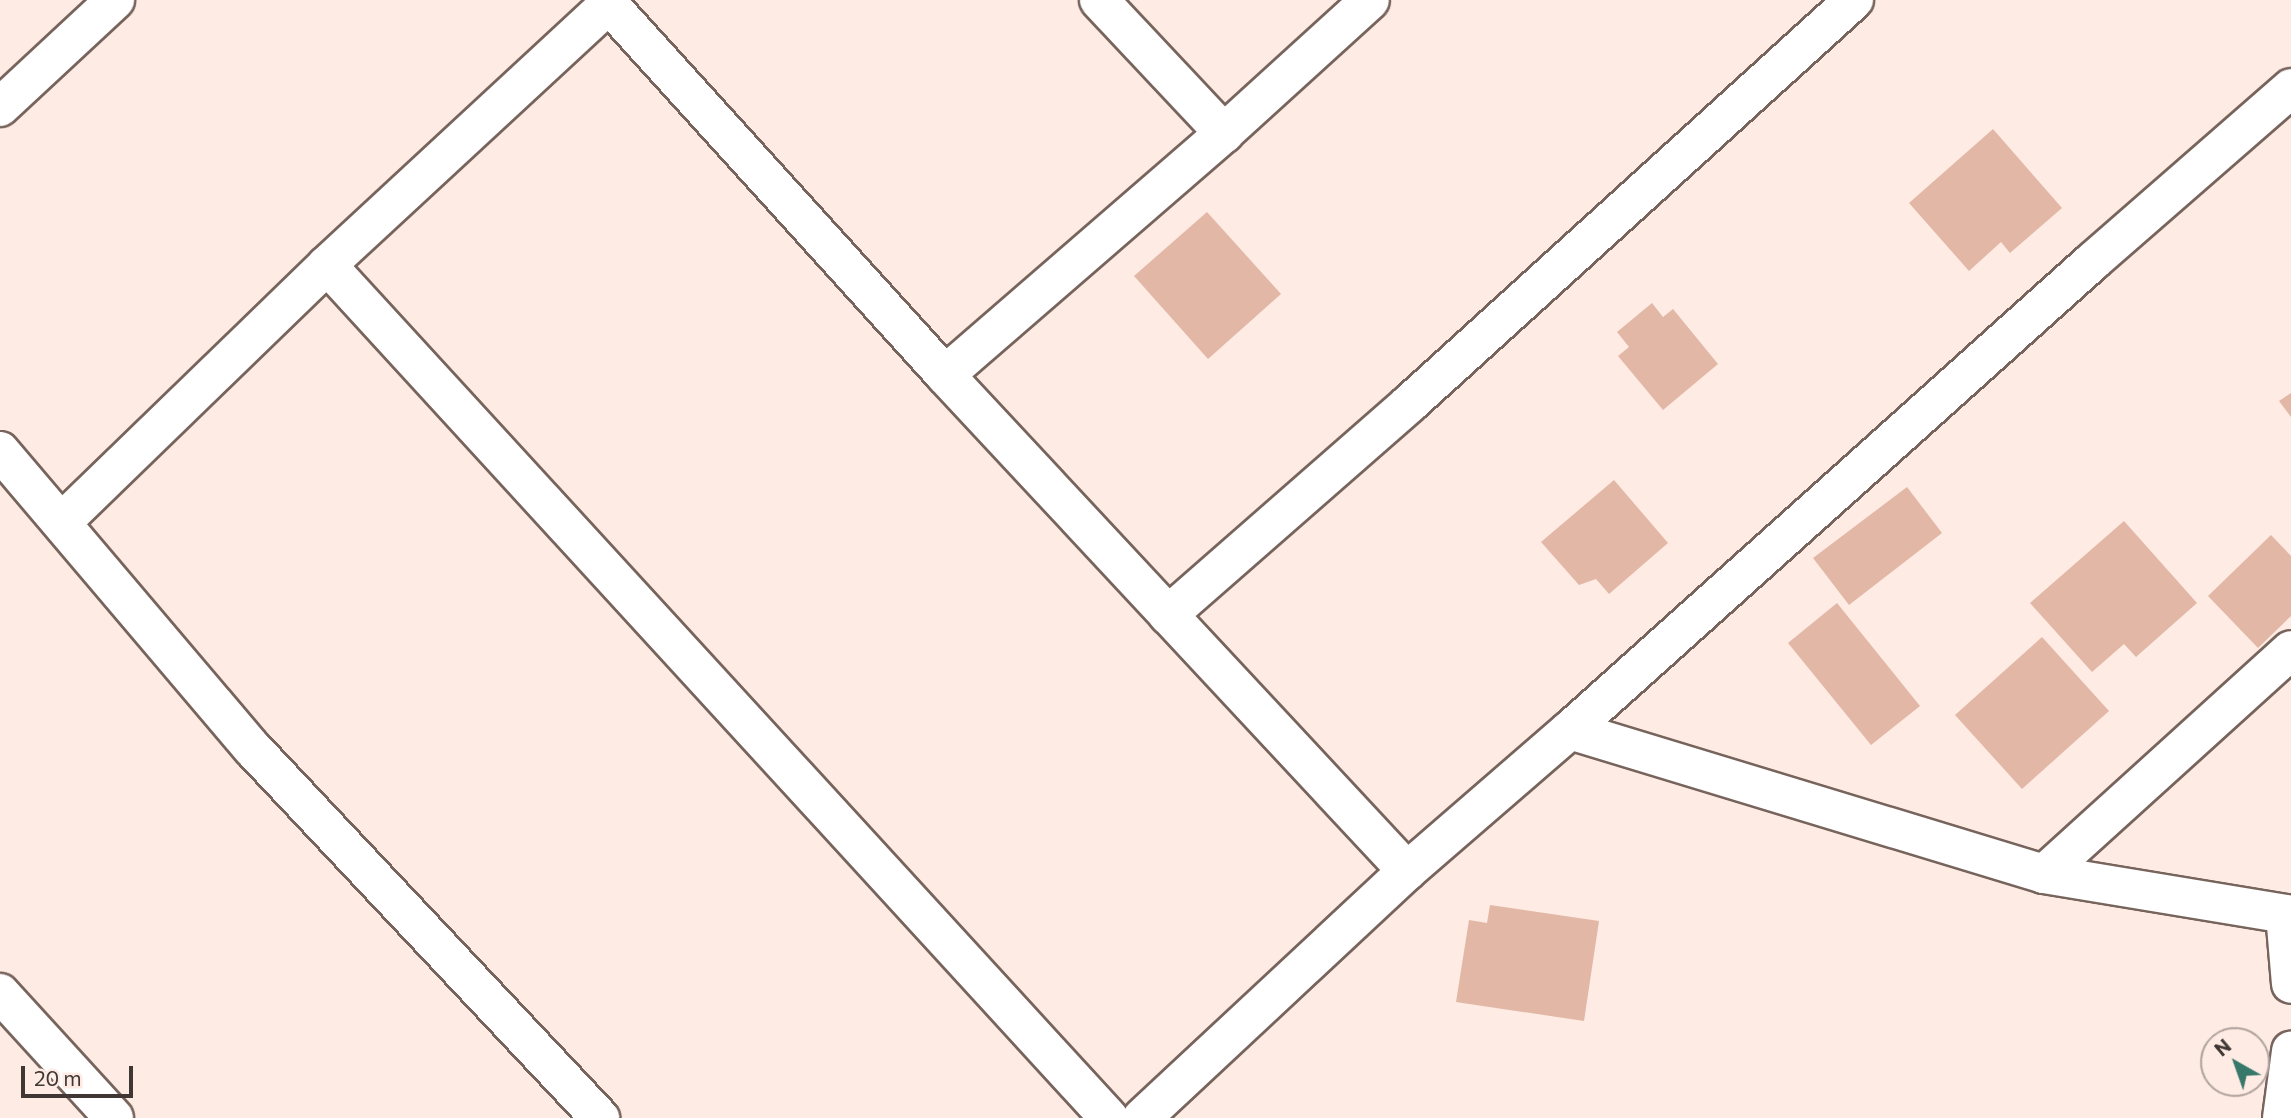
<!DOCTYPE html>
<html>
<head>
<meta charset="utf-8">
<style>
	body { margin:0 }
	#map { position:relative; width:2291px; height:1118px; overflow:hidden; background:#fdebe4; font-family:Commissioner,sans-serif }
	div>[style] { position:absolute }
	.building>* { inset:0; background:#e3b7a6 }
	.roads { filter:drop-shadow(2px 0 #77645c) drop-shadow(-2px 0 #77645c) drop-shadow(0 2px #77645c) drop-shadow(0 -2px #77645c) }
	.minor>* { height:38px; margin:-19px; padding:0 19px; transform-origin:19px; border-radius:19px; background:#fff }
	span { translate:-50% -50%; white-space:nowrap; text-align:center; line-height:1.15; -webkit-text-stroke:5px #fdebe4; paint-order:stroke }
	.north { position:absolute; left:2200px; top:1027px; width:70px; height:70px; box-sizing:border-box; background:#fdebe4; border:2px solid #b1a39e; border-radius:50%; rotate:320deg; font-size:19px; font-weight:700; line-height:28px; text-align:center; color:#403734 }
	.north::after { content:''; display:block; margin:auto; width:24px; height:32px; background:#36786a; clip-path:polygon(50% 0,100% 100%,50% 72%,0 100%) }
	.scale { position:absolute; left:21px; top:1066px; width:112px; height:32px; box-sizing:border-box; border:4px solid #403734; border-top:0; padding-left:9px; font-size:21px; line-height:24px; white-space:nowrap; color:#403734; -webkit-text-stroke:5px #fdebe4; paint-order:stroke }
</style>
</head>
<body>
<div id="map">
	<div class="building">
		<i style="clip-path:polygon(1993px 129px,2062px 208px,2010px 253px,2001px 242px,1969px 271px,1909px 203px)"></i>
		<i style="clip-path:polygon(1207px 212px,1281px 294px,1208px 359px,1134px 276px)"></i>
		<i style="clip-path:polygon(1652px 303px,1663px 317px,1673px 309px,1718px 364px,1663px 410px,1618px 356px,1629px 347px,1617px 332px)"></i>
		<i style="clip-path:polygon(2291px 393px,2291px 417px,2279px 401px)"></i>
		<i style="clip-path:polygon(1614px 480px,1668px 543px,1609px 594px,1596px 579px,1579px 585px,1541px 542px)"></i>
		<i style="clip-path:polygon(1907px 487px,1942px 533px,1849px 605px,1813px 558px)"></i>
		<i style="clip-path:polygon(2124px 521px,2197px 603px,2136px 657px,2124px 644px,2092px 672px,2030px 603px)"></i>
		<i style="clip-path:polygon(2271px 535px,2291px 556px,2291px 616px,2258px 648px,2208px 596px)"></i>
		<i style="clip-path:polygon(1837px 603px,1920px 706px,1871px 745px,1788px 643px)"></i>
		<i style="clip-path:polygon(2042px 637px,2109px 711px,2022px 789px,1955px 715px)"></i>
		<i style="clip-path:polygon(1490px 905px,1599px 921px,1584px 1021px,1456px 1002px,1469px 920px,1487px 923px)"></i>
	</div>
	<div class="roads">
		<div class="minor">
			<i style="left:605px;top:0;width:506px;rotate:47.8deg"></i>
			<i style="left:945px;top:375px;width:678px;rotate:47.03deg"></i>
			<i style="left:1099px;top:0;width:183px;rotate:46.8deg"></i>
			<i style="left:0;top:107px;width:157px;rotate:-42.9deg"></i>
			<i style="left:327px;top:265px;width:1157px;rotate:47.49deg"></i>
			<i style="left:945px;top:375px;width:369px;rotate:-40.9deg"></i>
			<i style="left:1224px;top:133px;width:197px;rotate:-42.3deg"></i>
			<i style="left:0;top:451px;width:391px;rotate:49.7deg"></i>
			<i style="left:253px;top:749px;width:507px;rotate:46.76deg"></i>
			<i style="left:62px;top:522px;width:369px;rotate:-44.1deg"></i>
			<i style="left:327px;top:265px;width:384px;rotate:-42.8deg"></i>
			<i style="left:1168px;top:615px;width:320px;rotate:-41.2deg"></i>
			<i style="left:1409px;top:404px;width:601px;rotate:-42.24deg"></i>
			<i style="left:1570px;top:730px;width:495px;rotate:16.9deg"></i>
			<i style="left:2044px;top:874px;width:333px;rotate:-42.2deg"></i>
			<i style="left:2044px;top:874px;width:250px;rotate:9.4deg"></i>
			<i style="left:2285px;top:914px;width:70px;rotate:85.1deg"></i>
			<i style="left:0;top:993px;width:169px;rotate:47.6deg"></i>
			<i style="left:1142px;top:1118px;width:362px;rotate:-43deg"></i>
			<i style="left:1407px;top:871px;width:216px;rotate:-40.9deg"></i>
			<i style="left:1570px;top:730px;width:702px;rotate:-41.88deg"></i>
			<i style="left:2093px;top:261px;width:263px;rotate:-41.1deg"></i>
			<i style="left:2282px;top:1118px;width:68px;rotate:-82.3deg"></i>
		</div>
	</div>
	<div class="north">N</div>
	<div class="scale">20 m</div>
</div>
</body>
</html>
